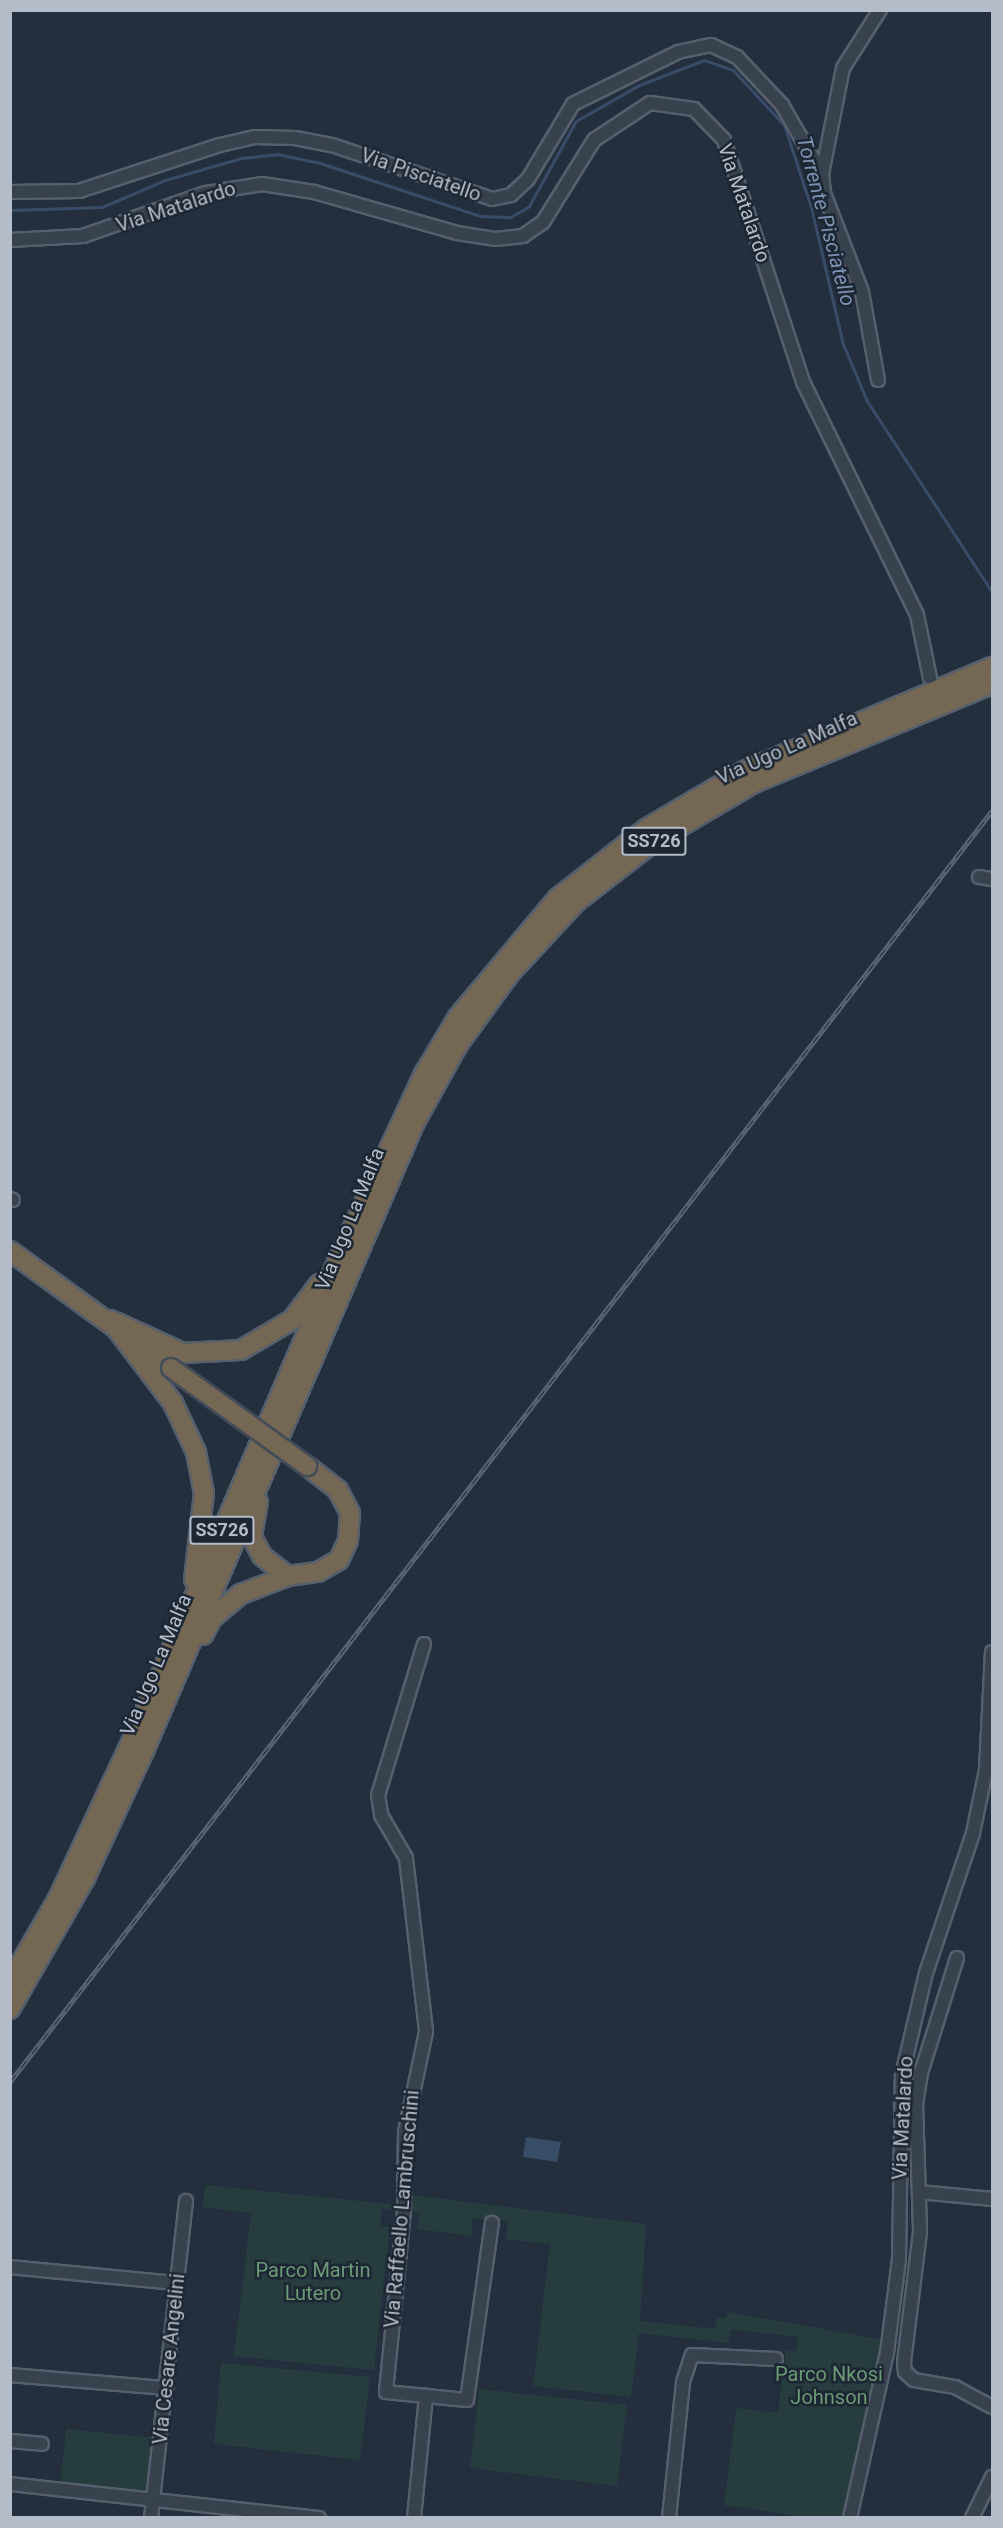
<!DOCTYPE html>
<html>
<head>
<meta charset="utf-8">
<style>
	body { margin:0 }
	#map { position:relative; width:1003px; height:2528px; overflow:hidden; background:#242f3e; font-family:Roboto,sans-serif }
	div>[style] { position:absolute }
	.green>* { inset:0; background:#263c3f }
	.water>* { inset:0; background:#394c67 }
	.stream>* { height:3px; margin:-1.5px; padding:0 1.5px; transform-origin:1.5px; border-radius:1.5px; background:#394c67 }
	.roads { filter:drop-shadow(2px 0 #565f6c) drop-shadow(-2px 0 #565f6c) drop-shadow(0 2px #565f6c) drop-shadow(0 -2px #565f6c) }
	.minor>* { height:12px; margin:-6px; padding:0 6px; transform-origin:6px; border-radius:6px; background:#38414e }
	.highway>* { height:18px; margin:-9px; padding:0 9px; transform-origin:9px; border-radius:9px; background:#746855 }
	.rail>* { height:5px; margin-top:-2.5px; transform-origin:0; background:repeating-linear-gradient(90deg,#1d2633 0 9px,#5a6575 0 18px); box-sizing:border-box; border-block:2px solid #5a6575 }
	.bridges { filter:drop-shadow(2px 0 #434c59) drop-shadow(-2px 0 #434c59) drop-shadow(0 2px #434c59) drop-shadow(0 -2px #434c59) }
	.highway-bridge>* { height:18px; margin:-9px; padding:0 9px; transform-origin:9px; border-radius:9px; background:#746855 }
	span { translate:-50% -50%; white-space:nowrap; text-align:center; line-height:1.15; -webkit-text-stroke:5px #1d2633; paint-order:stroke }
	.shield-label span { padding:2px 4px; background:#1d2633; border:2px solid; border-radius:4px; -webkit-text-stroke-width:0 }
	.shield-label { font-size:18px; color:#b4bcc9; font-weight:700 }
	.street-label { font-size:20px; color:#b4bcc9 }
	.park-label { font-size:20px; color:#6b9a76 }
	.water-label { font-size:21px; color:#7c92b1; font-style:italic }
	.frame { position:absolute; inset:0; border:12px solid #b4bcc9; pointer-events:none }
</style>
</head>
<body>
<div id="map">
	<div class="green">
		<i style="clip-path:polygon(205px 2185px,399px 2205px,404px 2194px,646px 2224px,640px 2321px,715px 2329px,717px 2318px,726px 2318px,728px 2312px,879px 2339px,885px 2342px,846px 2517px,803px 2517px,724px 2505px,736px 2408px,778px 2413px,786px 2350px,796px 2351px,798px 2337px,731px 2329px,728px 2343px,639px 2333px,631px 2397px,533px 2386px,550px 2244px,506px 2239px,508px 2221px,473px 2218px,471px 2236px,417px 2229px,419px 2213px,382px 2209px,380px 2226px,390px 2227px,374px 2370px,234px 2356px,251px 2213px,203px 2207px)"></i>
		<i style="clip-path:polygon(221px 2363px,370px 2377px,360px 2460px,214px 2444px)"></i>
		<i style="clip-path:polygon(479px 2389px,627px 2405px,617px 2486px,470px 2468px)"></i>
		<i style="clip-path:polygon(66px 2429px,155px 2438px,149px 2495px,60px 2486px)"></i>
	</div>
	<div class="water">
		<i style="clip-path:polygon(526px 2137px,561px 2142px,557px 2162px,523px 2157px)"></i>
	</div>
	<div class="stream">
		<i style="left:10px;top:210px;width:92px;rotate:-1.9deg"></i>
		<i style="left:102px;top:207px;width:69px;rotate:-23.2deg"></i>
		<i style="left:165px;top:180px;width:79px;rotate:-16.1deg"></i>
		<i style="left:241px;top:158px;width:36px;rotate:-6deg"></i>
		<i style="left:277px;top:154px;width:44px;rotate:11.8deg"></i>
		<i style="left:320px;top:163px;width:169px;rotate:18.3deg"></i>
		<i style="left:480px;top:216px;width:31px;rotate:2deg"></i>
		<i style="left:511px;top:217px;width:21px;rotate:-31deg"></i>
		<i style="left:529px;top:206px;width:97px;rotate:-61.1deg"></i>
		<i style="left:576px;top:121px;width:73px;rotate:-29.7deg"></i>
		<i style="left:639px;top:85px;width:70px;rotate:-21deg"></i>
		<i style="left:704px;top:60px;width:31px;rotate:19deg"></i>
		<i style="left:733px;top:70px;width:75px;rotate:47.2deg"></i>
		<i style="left:784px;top:125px;width:86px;rotate:71.8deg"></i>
		<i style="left:811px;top:207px;width:141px;rotate:76.9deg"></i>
		<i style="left:843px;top:344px;width:62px;rotate:67.2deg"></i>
		<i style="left:867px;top:401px;width:228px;rotate:56.8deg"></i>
	</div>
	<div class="roads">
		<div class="minor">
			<i style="left:10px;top:192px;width:69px;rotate:-0.8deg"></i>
			<i style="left:79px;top:191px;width:148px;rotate:-18.1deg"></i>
			<i style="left:220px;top:145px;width:36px;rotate:-13deg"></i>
			<i style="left:255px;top:137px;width:40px;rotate:1.4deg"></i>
			<i style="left:295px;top:138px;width:38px;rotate:11deg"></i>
			<i style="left:332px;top:145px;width:169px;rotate:18.6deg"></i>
			<i style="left:492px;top:199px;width:19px;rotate:-12deg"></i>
			<i style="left:511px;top:195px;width:23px;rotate:-43deg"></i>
			<i style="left:528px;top:179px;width:87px;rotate:-59deg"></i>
			<i style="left:573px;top:104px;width:117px;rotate:-26.3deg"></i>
			<i style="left:678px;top:52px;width:34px;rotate:-12deg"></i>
			<i style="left:711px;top:45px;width:29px;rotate:25deg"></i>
			<i style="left:737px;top:57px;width:66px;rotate:46.8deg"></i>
			<i style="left:782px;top:105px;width:80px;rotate:59.9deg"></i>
			<i style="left:10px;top:240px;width:73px;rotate:-3.1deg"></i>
			<i style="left:83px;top:236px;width:130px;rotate:-19.3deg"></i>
			<i style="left:206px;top:193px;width:57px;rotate:-9.1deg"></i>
			<i style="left:262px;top:184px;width:53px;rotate:8.7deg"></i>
			<i style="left:314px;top:192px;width:149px;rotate:16deg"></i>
			<i style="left:457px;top:233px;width:38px;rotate:9deg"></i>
			<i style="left:495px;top:239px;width:28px;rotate:-6deg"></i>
			<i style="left:523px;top:236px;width:24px;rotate:-35deg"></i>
			<i style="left:543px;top:222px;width:97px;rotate:-58.1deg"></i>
			<i style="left:594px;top:140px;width:67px;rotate:-33.5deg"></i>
			<i style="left:650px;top:103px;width:44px;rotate:7.8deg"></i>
			<i style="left:694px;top:109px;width:43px;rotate:45.9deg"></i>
			<i style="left:724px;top:140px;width:255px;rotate:71.9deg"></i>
			<i style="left:803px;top:382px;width:259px;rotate:63.9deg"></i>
			<i style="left:917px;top:615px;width:64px;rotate:78.3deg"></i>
			<i style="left:878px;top:380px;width:89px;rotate:-100.3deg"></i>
			<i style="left:862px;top:292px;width:106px;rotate:-111deg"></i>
			<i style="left:824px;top:193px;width:19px;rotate:-96deg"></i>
			<i style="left:822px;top:174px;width:108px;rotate:-78.8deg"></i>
			<i style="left:843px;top:68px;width:69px;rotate:-57.5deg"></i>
			<i style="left:979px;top:877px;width:13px;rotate:9deg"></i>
			<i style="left:10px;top:1199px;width:3px;rotate:18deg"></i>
			<i style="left:424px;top:1644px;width:158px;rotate:106.9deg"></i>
			<i style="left:378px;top:1795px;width:20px;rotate:81deg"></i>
			<i style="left:381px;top:1815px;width:50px;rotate:59.8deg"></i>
			<i style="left:406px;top:1858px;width:175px;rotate:83.4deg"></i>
			<i style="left:426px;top:2032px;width:102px;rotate:101.9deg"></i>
			<i style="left:405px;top:2132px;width:79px;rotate:90.7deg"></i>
			<i style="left:404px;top:2211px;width:182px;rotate:95.7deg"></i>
			<i style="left:386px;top:2392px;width:81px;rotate:5.6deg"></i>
			<i style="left:467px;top:2400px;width:179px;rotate:-82deg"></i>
			<i style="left:957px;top:1958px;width:121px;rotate:107.4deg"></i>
			<i style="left:921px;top:2073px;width:30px;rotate:99deg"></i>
			<i style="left:916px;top:2103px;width:129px;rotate:88.2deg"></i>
			<i style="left:920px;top:2232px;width:132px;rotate:97deg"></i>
			<i style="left:904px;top:2363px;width:9px;rotate:84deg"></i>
			<i style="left:905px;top:2372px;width:12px;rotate:42deg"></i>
			<i style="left:914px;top:2380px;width:42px;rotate:9.7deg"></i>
			<i style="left:955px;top:2387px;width:42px;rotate:28.4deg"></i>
			<i style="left:919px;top:2192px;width:73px;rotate:5.5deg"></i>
			<i style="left:10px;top:2267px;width:168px;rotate:5.5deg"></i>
			<i style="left:10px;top:2375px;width:157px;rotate:4.8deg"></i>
			<i style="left:10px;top:2441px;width:32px;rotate:5deg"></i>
			<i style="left:10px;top:2484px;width:311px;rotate:6.3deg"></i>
			<i style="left:151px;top:2518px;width:319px;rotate:-83.7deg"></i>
			<i style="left:414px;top:2518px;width:123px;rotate:-84.4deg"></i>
			<i style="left:669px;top:2518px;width:137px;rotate:-84.1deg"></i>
			<i style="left:683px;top:2382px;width:28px;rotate:-72deg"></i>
			<i style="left:692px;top:2355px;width:84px;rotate:2.7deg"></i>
			<i style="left:850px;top:2518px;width:169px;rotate:-77.4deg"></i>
			<i style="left:887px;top:2353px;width:95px;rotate:-82.7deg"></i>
			<i style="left:899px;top:2259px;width:184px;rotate:-89.1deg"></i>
			<i style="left:902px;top:2075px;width:105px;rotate:-76.8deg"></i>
			<i style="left:926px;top:1973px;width:148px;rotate:-71.4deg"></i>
			<i style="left:973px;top:1833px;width:64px;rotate:-78.3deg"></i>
			<i style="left:986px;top:1770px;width:118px;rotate:-87.1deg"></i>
			<i style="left:972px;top:2518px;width:46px;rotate:-64deg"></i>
		</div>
		<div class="highway">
			<i style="left:10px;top:1251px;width:199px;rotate:36deg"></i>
			<i style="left:110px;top:1320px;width:104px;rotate:52.8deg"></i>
			<i style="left:173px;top:1403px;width:54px;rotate:64.9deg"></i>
			<i style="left:196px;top:1452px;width:42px;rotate:79deg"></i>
			<i style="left:204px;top:1493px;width:87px;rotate:96.6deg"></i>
			<i style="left:115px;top:1322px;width:75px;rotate:24.5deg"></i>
			<i style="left:183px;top:1353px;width:58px;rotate:-3deg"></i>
			<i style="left:241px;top:1350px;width:59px;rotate:-30.5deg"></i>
			<i style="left:292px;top:1320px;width:46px;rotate:-52.9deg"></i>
			<i style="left:258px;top:1502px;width:36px;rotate:100deg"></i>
			<i style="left:252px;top:1537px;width:21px;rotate:62deg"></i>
			<i style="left:262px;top:1556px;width:33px;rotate:38deg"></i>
			<i style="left:203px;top:1635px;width:19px;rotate:-62deg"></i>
			<i style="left:212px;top:1618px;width:38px;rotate:-40deg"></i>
			<i style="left:241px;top:1594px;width:50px;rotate:-21deg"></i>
			<i style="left:288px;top:1576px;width:30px;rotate:-8deg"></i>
			<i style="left:318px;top:1572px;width:24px;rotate:-30deg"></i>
			<i style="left:339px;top:1560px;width:21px;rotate:-65deg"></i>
			<i style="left:348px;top:1541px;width:28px;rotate:-86deg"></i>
			<i style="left:350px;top:1513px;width:26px;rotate:-118deg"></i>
			<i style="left:338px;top:1490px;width:39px;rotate:-142deg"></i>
			<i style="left:10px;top:1982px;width:96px;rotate:-60deg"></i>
			<i style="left:58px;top:1899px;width:196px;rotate:-65deg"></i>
			<i style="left:141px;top:1721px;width:501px;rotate:-66.86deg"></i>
			<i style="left:338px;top:1260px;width:205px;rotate:-65.2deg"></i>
			<i style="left:424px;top:1074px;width:66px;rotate:-59.2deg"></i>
			<i style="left:458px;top:1017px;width:155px;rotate:-50deg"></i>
			<i style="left:558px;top:898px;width:112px;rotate:-38.1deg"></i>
			<i style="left:646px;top:829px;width:114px;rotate:-30.6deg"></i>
			<i style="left:744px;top:771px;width:269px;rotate:-22.8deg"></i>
			<i style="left:10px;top:2009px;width:151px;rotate:-60.2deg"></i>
			<i style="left:85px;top:1878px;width:140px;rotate:-65.1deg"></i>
			<i style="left:144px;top:1751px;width:683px;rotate:-66.7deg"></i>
			<i style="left:414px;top:1124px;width:89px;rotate:-61.1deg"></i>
			<i style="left:457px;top:1046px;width:90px;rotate:-54deg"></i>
			<i style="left:510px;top:973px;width:97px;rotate:-47.1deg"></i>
			<i style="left:576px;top:902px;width:96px;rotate:-37.8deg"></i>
			<i style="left:652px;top:843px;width:118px;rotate:-30.5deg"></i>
			<i style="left:754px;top:783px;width:258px;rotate:-22.6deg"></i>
		</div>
	</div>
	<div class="rail">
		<i style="left:10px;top:2082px;width:1606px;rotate:-52.31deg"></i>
	</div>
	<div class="bridges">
		<div class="highway-bridge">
			<i style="left:171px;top:1368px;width:168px;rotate:35.8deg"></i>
		</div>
	</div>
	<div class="shield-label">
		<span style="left:654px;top:841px">SS726</span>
		<span style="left:222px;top:1530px">SS726</span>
	</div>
	<div class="street-label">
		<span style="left:421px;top:175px;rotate:19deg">Via Pisciatello</span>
		<span style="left:744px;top:203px;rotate:71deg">Via Matalardo</span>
		<span style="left:176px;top:207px;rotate:-18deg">Via Matalardo</span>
		<span style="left:787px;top:748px;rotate:-24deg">Via Ugo La Malfa</span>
		<span style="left:350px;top:1219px;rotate:-68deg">Via Ugo La Malfa</span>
		<span style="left:156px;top:1665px;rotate:-67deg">Via Ugo La Malfa</span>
		<span style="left:903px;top:2118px;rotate:-87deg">Via Matalardo</span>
		<span style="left:402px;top:2209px;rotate:-85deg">Via Raffaello Lambruschini</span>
		<span style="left:169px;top:2359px;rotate:-84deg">Via Cesare Angelini</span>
	</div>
	<div class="park-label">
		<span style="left:313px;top:2282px">Parco Martin<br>Lutero</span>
		<span style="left:829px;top:2386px">Parco Nkosi<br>Johnson</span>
	</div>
	<div class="water-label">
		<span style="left:826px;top:221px;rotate:75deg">Torrente Pisciatello</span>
	</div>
	<div class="frame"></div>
</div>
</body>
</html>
